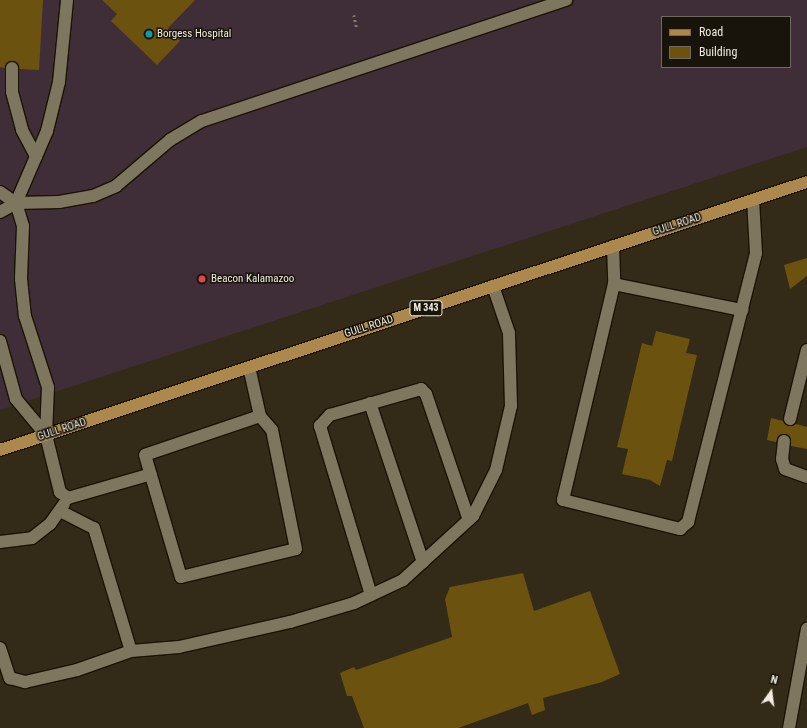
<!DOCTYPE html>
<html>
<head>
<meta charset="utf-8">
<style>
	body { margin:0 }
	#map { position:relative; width:807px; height:728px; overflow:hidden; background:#332b17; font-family:"Roboto Condensed",sans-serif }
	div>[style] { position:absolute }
	.medical>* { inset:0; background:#3f2d37 }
	.building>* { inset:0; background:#6b530f }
	.path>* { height:2.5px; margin-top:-1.25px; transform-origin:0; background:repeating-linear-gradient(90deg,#7f7867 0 2px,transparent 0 5px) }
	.roads { filter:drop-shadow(1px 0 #1b1302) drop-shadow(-1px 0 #1b1302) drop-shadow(0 1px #1b1302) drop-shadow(0 -1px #1b1302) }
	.lane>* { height:12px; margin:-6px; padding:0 6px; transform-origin:6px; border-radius:6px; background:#7f7660 }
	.street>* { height:12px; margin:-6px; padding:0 6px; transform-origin:6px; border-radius:6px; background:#7f7660 }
	.primary>* { height:12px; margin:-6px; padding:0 6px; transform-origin:6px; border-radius:6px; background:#ac884d }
	.dots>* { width:11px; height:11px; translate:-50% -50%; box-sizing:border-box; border:2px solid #18140b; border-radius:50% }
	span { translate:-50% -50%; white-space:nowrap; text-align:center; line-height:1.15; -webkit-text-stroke:3px #18140b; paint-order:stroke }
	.shield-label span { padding:1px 3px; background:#18140b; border:1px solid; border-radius:3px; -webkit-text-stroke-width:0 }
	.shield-label { font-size:10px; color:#f1ecdf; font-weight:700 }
	.poi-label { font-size:11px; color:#f1ecdf }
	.left { translate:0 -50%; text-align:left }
	.street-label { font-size:11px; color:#f1ecdf }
	.legend { position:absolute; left:661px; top:16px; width:130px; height:52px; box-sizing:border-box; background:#18140b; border:1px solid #6f6a60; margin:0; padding:5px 7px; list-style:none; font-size:12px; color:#f1ecdf }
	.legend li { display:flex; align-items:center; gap:8px; height:20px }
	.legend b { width:20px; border:1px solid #6f6a60 }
	.north { position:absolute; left:751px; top:672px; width:40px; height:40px; -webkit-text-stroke:3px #18140b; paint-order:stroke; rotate:14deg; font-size:11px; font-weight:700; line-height:16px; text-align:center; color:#f1ecdf }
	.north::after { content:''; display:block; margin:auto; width:14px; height:18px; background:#f1ecdf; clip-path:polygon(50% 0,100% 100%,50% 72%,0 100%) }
</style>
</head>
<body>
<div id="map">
	<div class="medical">
		<i style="clip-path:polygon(evenodd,0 0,807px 0,807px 147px,0 410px,0 0,662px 17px,790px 17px,790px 67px,662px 67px,662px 17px)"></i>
	</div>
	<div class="building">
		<i style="clip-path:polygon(0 0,43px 0,39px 70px,20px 69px,18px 64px,12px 61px,8px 62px,5px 68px,0 67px)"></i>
		<i style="clip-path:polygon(102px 0,195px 0,168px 28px,180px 41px,157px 65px,111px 21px,117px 14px)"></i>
		<i style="clip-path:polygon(807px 258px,807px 276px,790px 289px,784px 265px)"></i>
		<i style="clip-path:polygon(656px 331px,690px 339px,686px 353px,697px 355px,672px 461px,667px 460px,660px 486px,650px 480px,622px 474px,628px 449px,617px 447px,642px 343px,652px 346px)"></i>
		<i style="clip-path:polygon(771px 418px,783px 421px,789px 426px,796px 424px,807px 427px,807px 449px,791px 446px,791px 438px,785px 434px,778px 436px,776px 442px,767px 440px)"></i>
		<i style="clip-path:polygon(523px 573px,534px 611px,590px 591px,620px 674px,602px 682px,543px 698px,545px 710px,532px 715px,528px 703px,458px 728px,364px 728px,352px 696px,347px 696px,340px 673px,354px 667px,356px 670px,452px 637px,445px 599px,450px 587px)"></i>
	</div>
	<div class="path">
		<i style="left:354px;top:15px;width:14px;rotate:78deg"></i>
	</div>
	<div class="roads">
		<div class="lane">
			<i style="left:12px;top:68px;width:24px;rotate:90deg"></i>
			<i style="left:12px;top:92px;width:39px;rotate:75deg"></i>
			<i style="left:22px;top:130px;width:30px;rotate:62deg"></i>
			<i style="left:0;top:192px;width:19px;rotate:35deg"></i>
			<i style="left:16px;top:203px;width:24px;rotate:73deg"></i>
			<i style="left:23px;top:226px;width:53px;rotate:92.2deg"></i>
			<i style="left:21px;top:279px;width:37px;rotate:84deg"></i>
			<i style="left:25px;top:316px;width:75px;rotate:72.1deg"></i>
			<i style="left:48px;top:387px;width:48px;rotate:92.4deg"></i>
			<i style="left:46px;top:435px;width:59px;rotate:76.2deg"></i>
			<i style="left:60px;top:492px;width:10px;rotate:37deg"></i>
			<i style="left:68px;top:498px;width:86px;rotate:-16.1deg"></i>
			<i style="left:16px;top:203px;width:78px;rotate:-66.7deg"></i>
			<i style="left:47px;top:131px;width:50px;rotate:-76.2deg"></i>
			<i style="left:59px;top:82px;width:82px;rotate:-84.4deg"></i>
			<i style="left:0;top:212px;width:18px;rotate:-29deg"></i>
			<i style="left:16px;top:203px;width:43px;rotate:-1.3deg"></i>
			<i style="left:59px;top:202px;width:35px;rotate:-10deg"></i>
			<i style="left:93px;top:196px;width:25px;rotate:-23deg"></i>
			<i style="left:116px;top:186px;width:71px;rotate:-40.4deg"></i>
			<i style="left:170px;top:140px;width:37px;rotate:-31deg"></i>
			<i style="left:202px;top:121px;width:384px;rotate:-18.4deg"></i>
			<i style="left:613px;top:246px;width:38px;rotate:88deg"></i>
			<i style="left:614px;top:284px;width:222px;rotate:103.3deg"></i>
			<i style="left:563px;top:500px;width:121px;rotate:13.9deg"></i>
			<i style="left:680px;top:529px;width:11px;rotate:-41deg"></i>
			<i style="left:688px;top:522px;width:277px;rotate:-75.8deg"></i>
			<i style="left:756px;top:253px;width:53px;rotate:-93.2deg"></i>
			<i style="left:614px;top:284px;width:131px;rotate:11.5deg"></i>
			<i style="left:0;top:341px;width:60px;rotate:74.6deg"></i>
			<i style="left:16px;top:399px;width:47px;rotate:50.2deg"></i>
			<i style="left:249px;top:367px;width:50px;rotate:77.3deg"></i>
			<i style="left:260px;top:416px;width:121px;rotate:161.3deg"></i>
			<i style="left:145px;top:455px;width:127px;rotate:73.6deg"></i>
			<i style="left:181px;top:577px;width:118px;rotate:-13.7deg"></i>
			<i style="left:296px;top:549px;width:121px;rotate:-101.4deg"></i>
			<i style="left:272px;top:430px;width:18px;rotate:-131deg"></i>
			<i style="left:370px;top:403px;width:168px;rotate:71.6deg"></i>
			<i style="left:790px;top:419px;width:71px;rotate:-76.2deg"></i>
			<i style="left:784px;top:441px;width:18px;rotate:96deg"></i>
			<i style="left:782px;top:459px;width:10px;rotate:73deg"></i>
			<i style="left:785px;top:469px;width:23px;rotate:20deg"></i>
			<i style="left:60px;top:511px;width:38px;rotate:27deg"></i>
			<i style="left:94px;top:528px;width:128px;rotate:73.3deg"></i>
			<i style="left:0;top:542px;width:32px;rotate:-7deg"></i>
			<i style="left:32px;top:538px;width:23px;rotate:-38deg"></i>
			<i style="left:50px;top:524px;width:24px;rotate:-55deg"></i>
			<i style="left:371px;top:595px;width:177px;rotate:-106.8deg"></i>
			<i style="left:320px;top:426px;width:15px;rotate:-48deg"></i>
			<i style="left:330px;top:415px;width:95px;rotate:-15.9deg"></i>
			<i style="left:421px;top:389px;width:7px;rotate:45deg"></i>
			<i style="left:426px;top:394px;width:133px;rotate:71.2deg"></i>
			<i style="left:0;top:648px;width:32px;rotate:72deg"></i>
			<i style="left:10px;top:678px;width:16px;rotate:15deg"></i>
			<i style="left:25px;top:682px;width:53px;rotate:-13deg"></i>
			<i style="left:77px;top:670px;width:57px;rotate:-19.4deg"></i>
			<i style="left:131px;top:651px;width:48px;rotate:-4.8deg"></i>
			<i style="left:179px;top:647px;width:114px;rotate:-12.7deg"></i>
			<i style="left:290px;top:622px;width:67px;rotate:-16.5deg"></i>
			<i style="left:354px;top:603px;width:54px;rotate:-25.1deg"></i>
			<i style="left:403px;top:580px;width:95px;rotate:-42.4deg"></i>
			<i style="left:473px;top:516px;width:51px;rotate:-63.4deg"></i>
			<i style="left:496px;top:470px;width:66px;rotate:-76.8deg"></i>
			<i style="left:511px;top:406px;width:73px;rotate:-91.6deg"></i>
			<i style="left:509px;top:333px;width:50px;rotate:-108.8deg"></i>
		</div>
		<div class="street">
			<i style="left:789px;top:728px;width:101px;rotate:-79.7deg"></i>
		</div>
		<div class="primary">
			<i style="left:0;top:450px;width:850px;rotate:-18.37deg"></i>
		</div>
	</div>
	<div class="dots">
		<i style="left:149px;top:34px;background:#0f9aa8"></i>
		<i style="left:202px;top:279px;background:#e0444e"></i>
	</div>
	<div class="shield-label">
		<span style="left:426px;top:308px">M 343</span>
	</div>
	<div class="poi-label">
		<span class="left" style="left:157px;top:34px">Borgess Hospital</span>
		<span class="left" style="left:211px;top:279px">Beacon Kalamazoo</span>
	</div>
	<div class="street-label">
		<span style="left:677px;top:225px;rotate:-18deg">GULL ROAD</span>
		<span style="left:369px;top:327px;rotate:-18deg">GULL ROAD</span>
		<span style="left:62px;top:430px;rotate:-18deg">GULL ROAD</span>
	</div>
	<ul class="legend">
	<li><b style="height:5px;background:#ac884d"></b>Road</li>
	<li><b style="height:11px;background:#6b530f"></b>Building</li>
	</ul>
	<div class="north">N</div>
</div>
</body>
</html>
